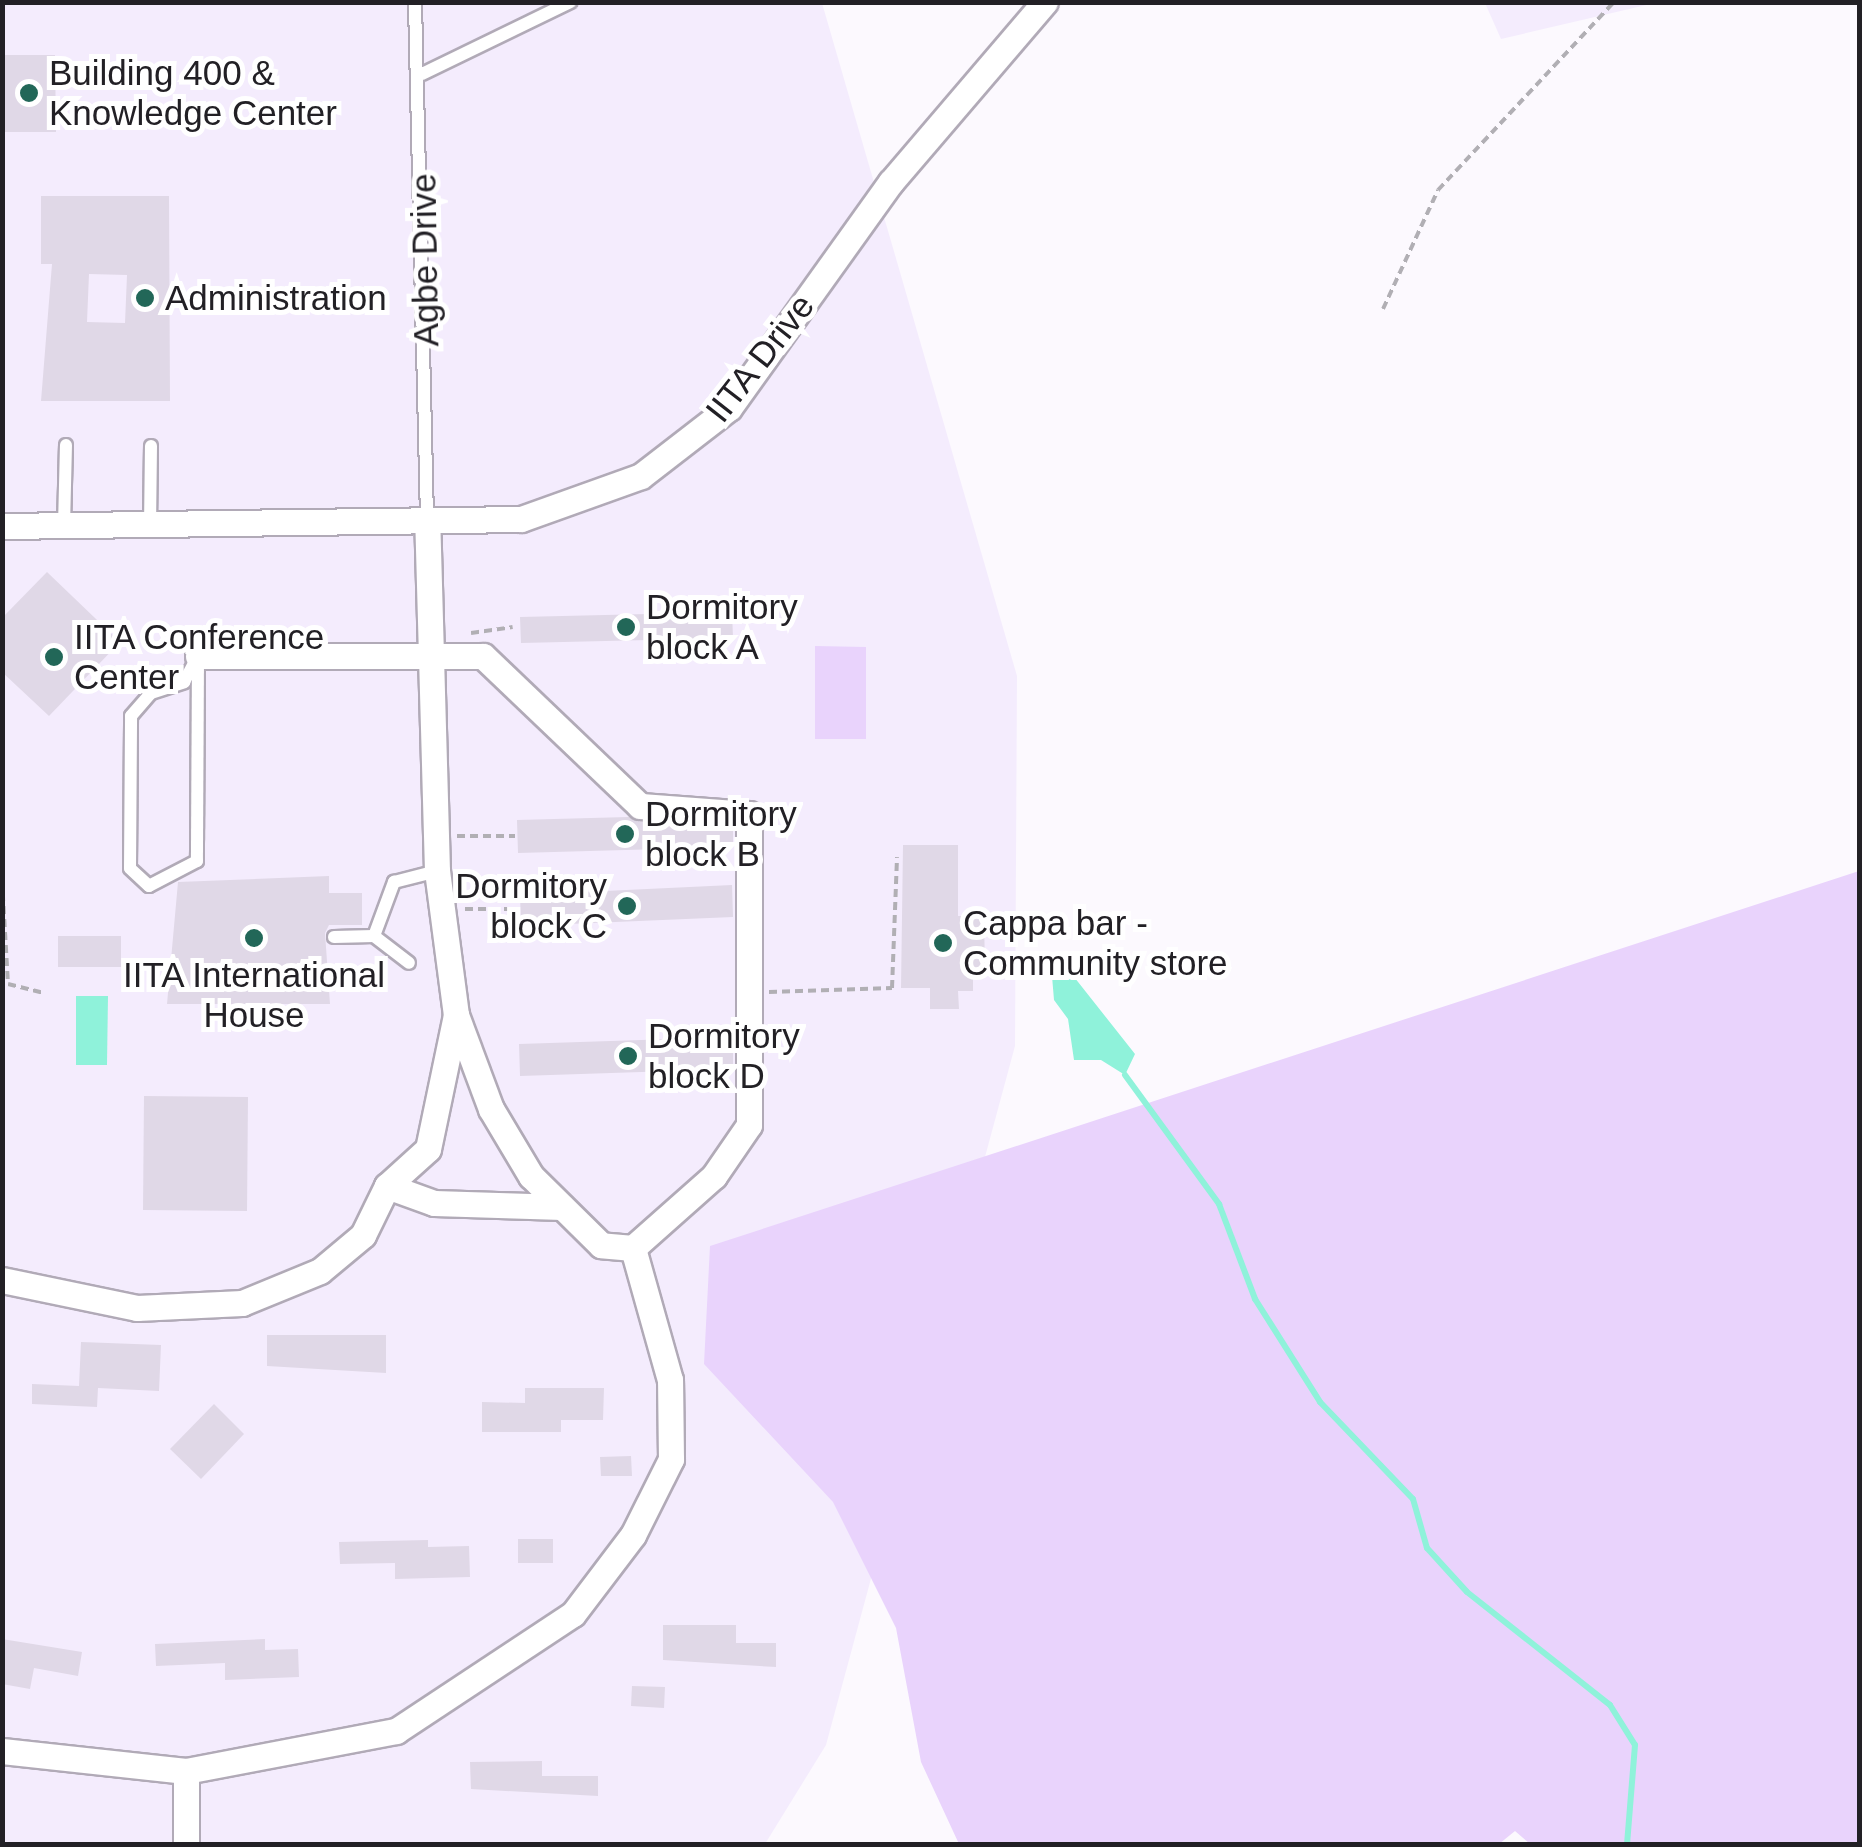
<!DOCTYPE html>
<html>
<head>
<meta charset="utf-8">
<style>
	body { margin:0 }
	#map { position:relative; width:1862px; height:1847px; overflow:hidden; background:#fcf9fe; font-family:Helvetica,sans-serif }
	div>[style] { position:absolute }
	.built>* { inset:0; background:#f4ecfd }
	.green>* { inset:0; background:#e9d3fc }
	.water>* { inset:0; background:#8ff2da }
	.stream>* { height:6px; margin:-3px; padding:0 3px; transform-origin:3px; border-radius:3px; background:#8ff2da }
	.building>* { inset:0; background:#e0d8e7 }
	.path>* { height:4px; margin-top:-2px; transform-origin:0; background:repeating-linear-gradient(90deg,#b1afb4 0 8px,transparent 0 13px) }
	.roads { filter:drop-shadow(2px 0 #b1aab7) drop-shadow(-2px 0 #b1aab7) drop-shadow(0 2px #b1aab7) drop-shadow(0 -2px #b1aab7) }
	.lane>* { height:12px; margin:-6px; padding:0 6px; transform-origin:6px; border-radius:6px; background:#fff }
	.street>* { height:25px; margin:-12.5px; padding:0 12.5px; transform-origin:12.5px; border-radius:12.5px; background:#fff }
	.dots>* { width:28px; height:28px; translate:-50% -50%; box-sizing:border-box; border:5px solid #fff; border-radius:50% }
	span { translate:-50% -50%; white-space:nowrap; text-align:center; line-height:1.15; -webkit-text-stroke:10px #fff; paint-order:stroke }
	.poi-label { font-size:35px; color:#222025 }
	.left { translate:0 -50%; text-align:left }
	.right { translate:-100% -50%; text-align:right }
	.street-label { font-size:35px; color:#222025 }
	.frame { position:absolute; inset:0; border:5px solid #222025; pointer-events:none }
</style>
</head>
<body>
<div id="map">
	<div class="built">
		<i style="clip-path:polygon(3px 3px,822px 3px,1017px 676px,1015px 1046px,826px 1745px,765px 1844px,3px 1844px)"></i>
		<i style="clip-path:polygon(1485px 3px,1655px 3px,1501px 39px)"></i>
	</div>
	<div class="green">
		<i style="clip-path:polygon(815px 646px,866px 647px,866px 739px,815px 739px)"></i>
		<i style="clip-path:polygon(1859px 871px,1859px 1844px,1530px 1844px,1515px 1831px,1499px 1844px,959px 1844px,921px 1762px,896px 1628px,833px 1502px,704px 1364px,710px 1246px)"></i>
	</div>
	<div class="water">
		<i style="clip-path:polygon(1067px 968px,1135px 1054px,1125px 1075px,1101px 1060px,1074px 1060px,1068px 1019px,1054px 1000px,1052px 976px)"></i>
		<i style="clip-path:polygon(76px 996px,108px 996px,107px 1065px,76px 1065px)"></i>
	</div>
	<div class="stream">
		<i style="left:1125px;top:1075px;width:160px;rotate:53.9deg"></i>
		<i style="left:1219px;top:1204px;width:102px;rotate:69.2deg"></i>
		<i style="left:1255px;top:1299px;width:122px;rotate:57.7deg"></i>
		<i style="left:1320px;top:1402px;width:134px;rotate:46.2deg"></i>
		<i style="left:1413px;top:1499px;width:51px;rotate:74.1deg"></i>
		<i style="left:1427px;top:1548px;width:59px;rotate:47.7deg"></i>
		<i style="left:1467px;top:1592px;width:182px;rotate:38.3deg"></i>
		<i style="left:1610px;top:1705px;width:47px;rotate:58deg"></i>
		<i style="left:1635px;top:1745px;width:99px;rotate:94.6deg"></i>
	</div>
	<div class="building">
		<i style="clip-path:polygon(2px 55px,55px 55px,56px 132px,2px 132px)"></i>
		<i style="clip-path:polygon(evenodd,41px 196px,169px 196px,170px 401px,41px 401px,52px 264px,41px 264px,41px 196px,89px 274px,127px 275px,125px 323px,87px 322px,89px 274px)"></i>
		<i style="clip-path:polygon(47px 572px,120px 642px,49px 716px,2px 672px,2px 618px)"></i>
		<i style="clip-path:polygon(732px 612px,733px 638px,521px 643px,520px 617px)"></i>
		<i style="clip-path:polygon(628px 817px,733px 829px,733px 847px,518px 853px,517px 820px)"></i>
		<i style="clip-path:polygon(903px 845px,958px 845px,958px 916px,984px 916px,985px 970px,973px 970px,973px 991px,958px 991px,959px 1009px,930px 1009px,930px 988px,901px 988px)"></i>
		<i style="clip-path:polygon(329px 876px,329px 893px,362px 893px,362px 925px,329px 925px,325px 933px,330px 1004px,167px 1004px,178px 882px)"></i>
		<i style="clip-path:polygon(732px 885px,733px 917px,521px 926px,520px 895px)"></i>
		<i style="clip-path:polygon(58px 936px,121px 936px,121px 967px,58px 967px)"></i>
		<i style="clip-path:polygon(733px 1037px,733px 1069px,520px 1076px,519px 1044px)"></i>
		<i style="clip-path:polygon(144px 1096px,248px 1097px,247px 1211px,143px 1210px)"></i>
		<i style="clip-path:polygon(267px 1335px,386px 1335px,386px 1373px,267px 1366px)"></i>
		<i style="clip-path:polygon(81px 1342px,161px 1345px,159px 1391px,98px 1388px,97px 1407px,32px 1404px,32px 1384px,79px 1386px)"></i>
		<i style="clip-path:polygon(525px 1388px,604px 1388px,603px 1420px,561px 1420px,561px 1432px,482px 1432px,482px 1402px,525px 1403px)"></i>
		<i style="clip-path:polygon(214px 1404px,244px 1434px,201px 1479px,170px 1449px)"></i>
		<i style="clip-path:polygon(631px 1456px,632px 1476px,601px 1476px,600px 1457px)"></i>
		<i style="clip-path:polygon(518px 1539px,553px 1539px,553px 1563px,518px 1563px)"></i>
		<i style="clip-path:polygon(428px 1540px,428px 1547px,469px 1546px,470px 1577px,395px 1579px,395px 1563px,340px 1564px,339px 1542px)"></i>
		<i style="clip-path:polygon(663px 1625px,736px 1625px,736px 1643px,776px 1643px,776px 1667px,663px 1660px)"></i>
		<i style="clip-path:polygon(2px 1639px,82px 1652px,78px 1676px,34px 1668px,30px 1689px,2px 1684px)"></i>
		<i style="clip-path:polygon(265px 1639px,265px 1650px,298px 1649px,299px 1677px,225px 1680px,225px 1663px,156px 1666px,155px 1644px)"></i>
		<i style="clip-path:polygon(632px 1686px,665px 1687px,664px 1708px,631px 1706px)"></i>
		<i style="clip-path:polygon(542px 1761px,542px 1776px,598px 1776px,598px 1796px,471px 1789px,470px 1762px)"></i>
	</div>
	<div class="path">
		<i style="left:1383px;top:309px;width:131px;rotate:-65.2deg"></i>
		<i style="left:1438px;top:190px;width:258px;rotate:-46.9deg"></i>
		<i style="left:471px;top:633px;width:42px;rotate:-8.1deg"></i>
		<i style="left:457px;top:836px;width:58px"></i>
		<i style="left:2px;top:880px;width:104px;rotate:86.7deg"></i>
		<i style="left:8px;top:984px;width:36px;rotate:14deg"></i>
		<i style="left:465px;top:909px;width:50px"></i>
		<i style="left:769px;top:992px;width:123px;rotate:-1.9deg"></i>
		<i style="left:892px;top:988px;width:131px;rotate:-87.8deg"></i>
	</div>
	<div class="roads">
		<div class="lane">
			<i style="left:415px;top:2px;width:518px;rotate:88.67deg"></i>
			<i style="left:422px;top:74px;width:165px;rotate:-25.9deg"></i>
			<i style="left:64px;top:526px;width:81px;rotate:-88.6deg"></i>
			<i style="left:150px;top:527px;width:81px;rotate:-89.3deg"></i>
			<i style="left:198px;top:656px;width:205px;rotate:90.3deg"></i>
			<i style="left:197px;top:861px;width:54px;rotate:152.5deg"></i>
			<i style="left:149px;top:886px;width:26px;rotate:-137deg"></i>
			<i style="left:130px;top:868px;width:152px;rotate:-89.6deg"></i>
			<i style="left:131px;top:716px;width:30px;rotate:-49deg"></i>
			<i style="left:151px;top:693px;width:35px;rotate:-18deg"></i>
			<i style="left:184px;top:682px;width:30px;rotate:-62deg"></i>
			<i style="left:374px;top:936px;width:44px;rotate:37.6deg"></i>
			<i style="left:334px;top:937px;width:40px;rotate:-1.4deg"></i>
			<i style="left:374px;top:936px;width:58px;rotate:-69.7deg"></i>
			<i style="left:394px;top:882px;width:44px;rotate:-14.3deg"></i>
		</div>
		<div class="street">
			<i style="left:2px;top:526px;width:519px;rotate:-0.77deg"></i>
			<i style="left:521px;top:519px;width:127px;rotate:-19.7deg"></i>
			<i style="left:641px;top:476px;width:111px;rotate:-37.7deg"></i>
			<i style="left:729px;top:408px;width:278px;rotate:-54.4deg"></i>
			<i style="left:891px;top:182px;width:237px;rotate:-49.5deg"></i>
			<i style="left:198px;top:656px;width:285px"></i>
			<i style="left:483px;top:656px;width:217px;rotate:43.7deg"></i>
			<i style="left:640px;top:806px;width:109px;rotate:4.2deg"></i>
			<i style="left:749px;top:814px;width:311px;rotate:90deg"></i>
			<i style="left:749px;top:1125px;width:62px;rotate:124.5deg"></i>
			<i style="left:714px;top:1176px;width:108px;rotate:138.4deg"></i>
			<i style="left:387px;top:1186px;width:50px;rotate:19.9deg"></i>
			<i style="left:434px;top:1203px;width:128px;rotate:1.8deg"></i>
			<i style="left:2px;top:1280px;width:138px;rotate:11.7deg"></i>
			<i style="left:137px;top:1308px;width:105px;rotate:-2.7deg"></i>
			<i style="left:242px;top:1303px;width:84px;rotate:-22.3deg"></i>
			<i style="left:320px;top:1271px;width:56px;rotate:-39.9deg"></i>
			<i style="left:363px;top:1235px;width:55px;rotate:-63.9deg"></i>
			<i style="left:387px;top:1186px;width:55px;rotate:-42.1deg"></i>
			<i style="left:428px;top:1149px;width:137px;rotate:-78.2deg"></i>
			<i style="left:456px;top:1015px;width:145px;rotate:-97.5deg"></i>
			<i style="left:437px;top:871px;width:351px;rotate:-91.6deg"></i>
			<i style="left:2px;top:1751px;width:185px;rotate:6.2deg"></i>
			<i style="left:186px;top:1771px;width:214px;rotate:-10.8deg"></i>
			<i style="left:396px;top:1731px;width:212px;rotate:-33.5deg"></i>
			<i style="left:573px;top:1614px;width:99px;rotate:-52.8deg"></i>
			<i style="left:633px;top:1535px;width:85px;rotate:-63.4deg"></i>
			<i style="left:671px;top:1459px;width:79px;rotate:-90.7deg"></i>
			<i style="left:670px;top:1380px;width:137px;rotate:-105.7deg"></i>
			<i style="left:633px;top:1248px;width:32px;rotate:-175deg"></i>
			<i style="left:601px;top:1245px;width:98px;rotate:-135.4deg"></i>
			<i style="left:531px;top:1176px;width:78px;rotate:-120.8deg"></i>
			<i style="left:491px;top:1109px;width:100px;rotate:-110.4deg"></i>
			<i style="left:186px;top:1844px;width:73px;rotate:-90deg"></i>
		</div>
	</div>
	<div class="dots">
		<i style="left:29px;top:93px;background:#226758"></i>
		<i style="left:145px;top:298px;background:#226758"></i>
		<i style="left:626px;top:627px;background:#226758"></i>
		<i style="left:54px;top:657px;background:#226758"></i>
		<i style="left:625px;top:834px;background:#226758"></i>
		<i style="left:627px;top:906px;background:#226758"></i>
		<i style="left:254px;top:938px;background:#226758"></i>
		<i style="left:943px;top:943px;background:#226758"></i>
		<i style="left:628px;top:1056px;background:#226758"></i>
	</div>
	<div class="poi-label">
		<span class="left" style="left:49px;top:93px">Building 400 &amp;<br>Knowledge Center</span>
		<span class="left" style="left:165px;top:298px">Administration</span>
		<span class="left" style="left:646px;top:627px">Dormitory<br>block A</span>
		<span class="left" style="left:74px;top:657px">IITA Conference<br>Center</span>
		<span class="left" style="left:645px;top:834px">Dormitory<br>block B</span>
		<span class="right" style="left:607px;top:906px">Dormitory<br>block C</span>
		<span class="left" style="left:963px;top:943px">Cappa bar -<br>Community store</span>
		<span style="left:254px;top:995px">IITA International<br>House</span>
		<span class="left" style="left:648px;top:1056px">Dormitory<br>block D</span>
	</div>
	<div class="street-label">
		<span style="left:425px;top:260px;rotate:-91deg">Agbe Drive</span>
		<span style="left:760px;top:358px;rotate:-52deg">IITA Drive</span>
	</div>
	<div class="frame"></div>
</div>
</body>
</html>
